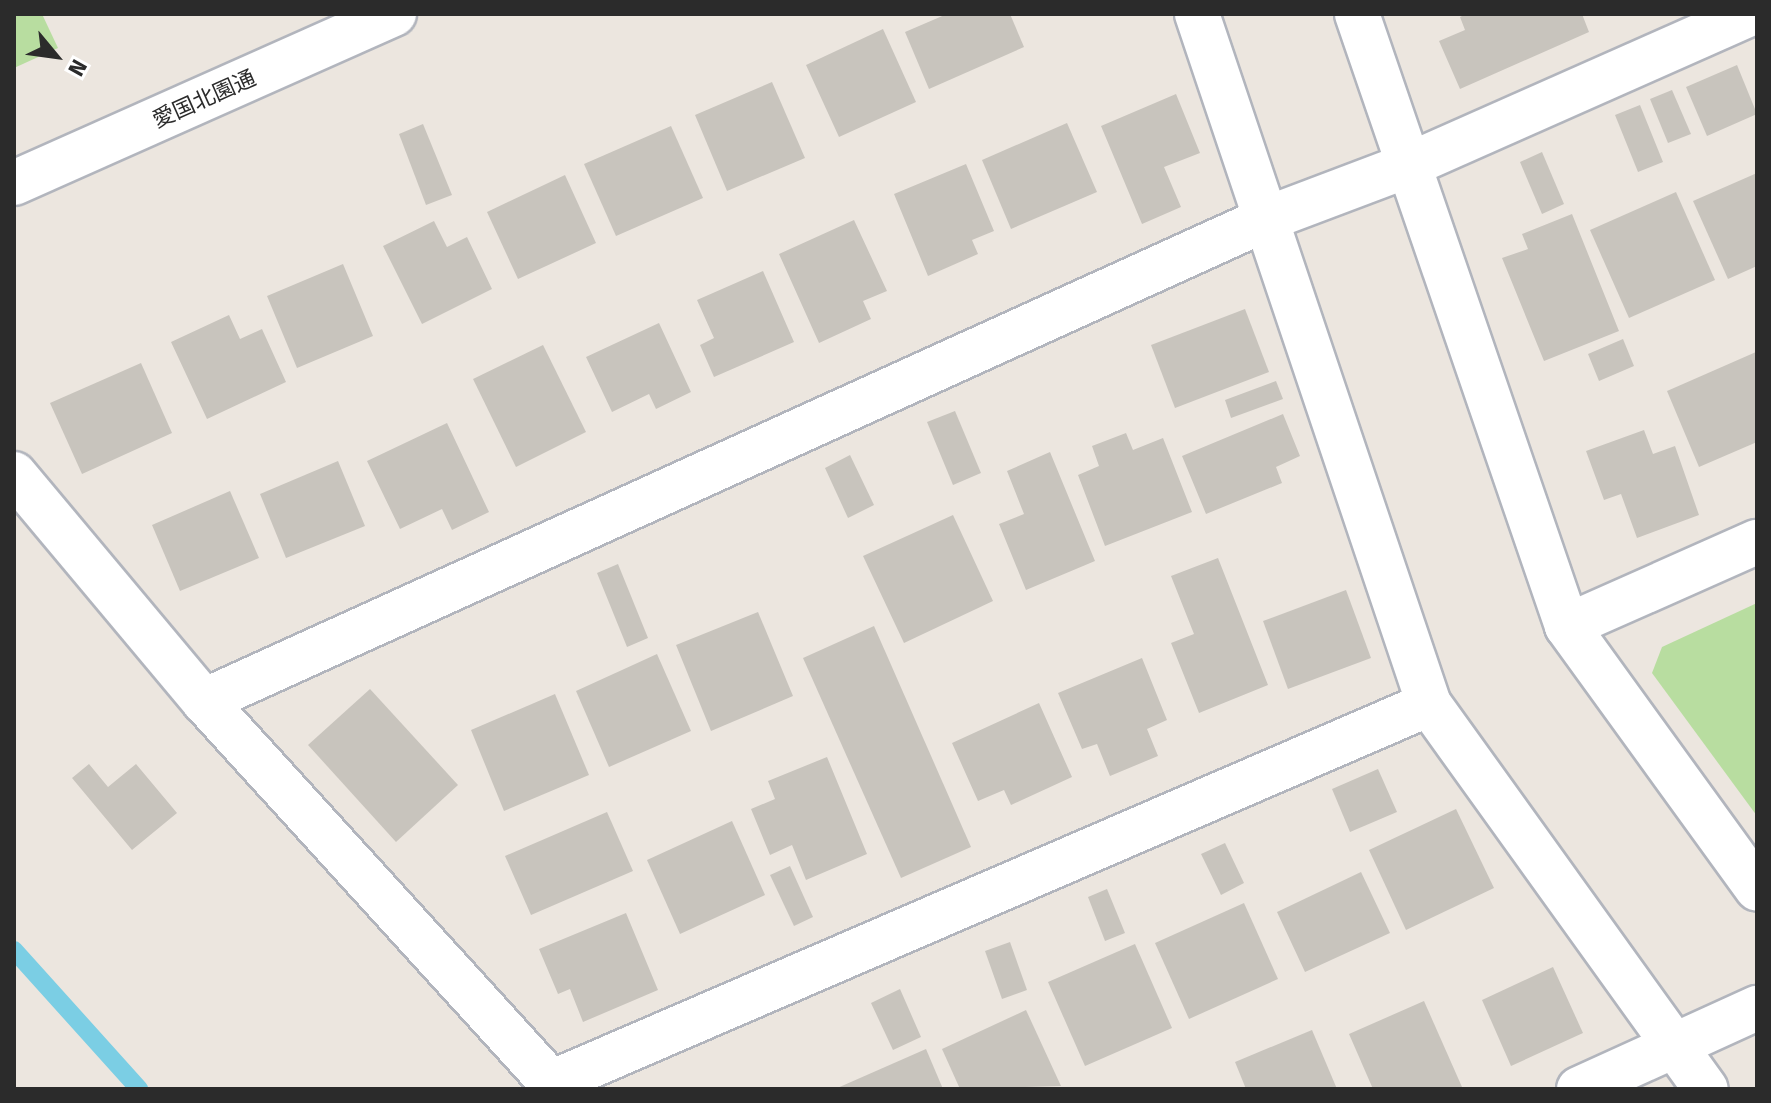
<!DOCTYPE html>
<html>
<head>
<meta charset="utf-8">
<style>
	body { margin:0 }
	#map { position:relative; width:1771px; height:1103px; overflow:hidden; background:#ece6df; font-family:"Fira Sans","Noto Sans JP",sans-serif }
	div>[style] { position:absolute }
	.green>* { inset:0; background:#b8dda0 }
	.stream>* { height:18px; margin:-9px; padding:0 9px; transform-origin:9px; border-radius:9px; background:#7bcee4 }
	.building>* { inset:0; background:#c8c4bd }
	.roads { filter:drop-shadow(2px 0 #b2b5bd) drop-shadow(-2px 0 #b2b5bd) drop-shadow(0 2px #b2b5bd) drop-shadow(0 -2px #b2b5bd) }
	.minor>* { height:44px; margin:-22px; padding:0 22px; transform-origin:22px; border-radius:22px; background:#fff }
	.tertiary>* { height:44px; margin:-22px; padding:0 22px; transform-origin:22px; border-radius:22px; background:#fff }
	span { translate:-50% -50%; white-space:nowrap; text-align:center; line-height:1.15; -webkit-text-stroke:8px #fff; paint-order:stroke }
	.street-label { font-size:22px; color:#2b2b2b }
	.frame { position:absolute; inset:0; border:16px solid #2b2b2b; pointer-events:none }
	.north { position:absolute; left:16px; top:16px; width:80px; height:80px; -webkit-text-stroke:6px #fff; paint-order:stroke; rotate:119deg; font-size:22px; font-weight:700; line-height:32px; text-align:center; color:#2b2b2b }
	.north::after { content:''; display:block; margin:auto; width:28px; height:36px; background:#2b2b2b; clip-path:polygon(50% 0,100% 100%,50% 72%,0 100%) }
</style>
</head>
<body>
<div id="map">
	<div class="green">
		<i style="clip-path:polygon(14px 14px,42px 14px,58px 48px,14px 68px)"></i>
		<i style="clip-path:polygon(1757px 603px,1757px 816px,1652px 673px,1662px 647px)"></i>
	</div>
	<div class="stream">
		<i style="left:14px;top:950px;width:187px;rotate:48deg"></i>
	</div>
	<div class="building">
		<i style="clip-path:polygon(947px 14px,1010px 14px,1024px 47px,929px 89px,905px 32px)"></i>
		<i style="clip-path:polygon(1466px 14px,1582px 14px,1589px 32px,1460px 89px,1439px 41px,1465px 30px,1460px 17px)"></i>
		<i style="clip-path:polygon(883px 29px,916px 102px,839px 137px,806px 65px)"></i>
		<i style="clip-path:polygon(1737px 65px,1757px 114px,1707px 136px,1686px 87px)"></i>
		<i style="clip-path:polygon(772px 82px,805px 158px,727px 191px,695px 115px)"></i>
		<i style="clip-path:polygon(1672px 90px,1691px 134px,1668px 143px,1650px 99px)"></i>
		<i style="clip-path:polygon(1176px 94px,1200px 153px,1164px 167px,1181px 207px,1142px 224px,1101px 126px)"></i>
		<i style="clip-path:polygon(1640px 105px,1663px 162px,1638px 172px,1615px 115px)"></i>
		<i style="clip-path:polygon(1067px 123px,1097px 192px,1011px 229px,982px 160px)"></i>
		<i style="clip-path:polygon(423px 124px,452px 195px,426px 205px,399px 134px)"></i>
		<i style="clip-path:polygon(671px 126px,703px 198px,616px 236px,584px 164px)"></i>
		<i style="clip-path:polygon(1542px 152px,1564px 204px,1542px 214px,1520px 162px)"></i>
		<i style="clip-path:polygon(966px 164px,994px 231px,972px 240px,978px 254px,928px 276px,894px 194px)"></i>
		<i style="clip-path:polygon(1757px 173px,1757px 266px,1728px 279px,1693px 201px)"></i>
		<i style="clip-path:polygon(565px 175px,596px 243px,518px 279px,487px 212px)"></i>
		<i style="clip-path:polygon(1676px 192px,1715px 280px,1629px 318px,1590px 230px)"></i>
		<i style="clip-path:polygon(1572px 214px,1619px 331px,1544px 361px,1502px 258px,1528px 249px,1522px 234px)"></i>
		<i style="clip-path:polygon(854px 220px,887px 291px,863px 301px,871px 319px,819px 343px,779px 254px)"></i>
		<i style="clip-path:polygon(434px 221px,447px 247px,467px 237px,492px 289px,422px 324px,383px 246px)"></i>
		<i style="clip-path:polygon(343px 264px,373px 336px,297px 368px,267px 296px)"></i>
		<i style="clip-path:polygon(763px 271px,794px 342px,714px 377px,700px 345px,714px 338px,697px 300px)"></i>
		<i style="clip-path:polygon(1245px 309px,1269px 372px,1175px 408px,1151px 345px)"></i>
		<i style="clip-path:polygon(229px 315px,240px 339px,262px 329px,286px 382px,207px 419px,171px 342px)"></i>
		<i style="clip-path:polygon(659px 323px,691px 392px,656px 409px,649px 394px,612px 412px,586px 357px)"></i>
		<i style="clip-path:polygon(1623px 339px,1634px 366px,1599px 381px,1588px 354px)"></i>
		<i style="clip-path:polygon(543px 345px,586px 432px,516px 467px,473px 379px)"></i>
		<i style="clip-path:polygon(1756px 352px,1757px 442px,1699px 467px,1667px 391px)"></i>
		<i style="clip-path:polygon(141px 363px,172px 433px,82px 474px,50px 403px)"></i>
		<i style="clip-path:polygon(1276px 381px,1283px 399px,1231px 418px,1225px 400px)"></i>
		<i style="clip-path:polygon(955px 411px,981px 473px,953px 485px,927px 422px)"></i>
		<i style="clip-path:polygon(1283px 414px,1300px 456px,1276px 467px,1282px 483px,1206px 514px,1182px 456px)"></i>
		<i style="clip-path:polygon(447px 423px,489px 512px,452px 530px,442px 509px,400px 529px,367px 461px)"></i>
		<i style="clip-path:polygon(1644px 430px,1653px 454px,1675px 446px,1699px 515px,1637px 538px,1621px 494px,1604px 500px,1586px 451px)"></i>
		<i style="clip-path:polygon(1126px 433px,1133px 450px,1163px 438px,1192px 512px,1105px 546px,1078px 475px,1099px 466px,1092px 446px)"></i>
		<i style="clip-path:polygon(1050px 452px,1095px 561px,1026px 590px,999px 524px,1024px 514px,1007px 471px)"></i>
		<i style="clip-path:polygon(850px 455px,874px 505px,848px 518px,825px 468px)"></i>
		<i style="clip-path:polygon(338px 461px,365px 526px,286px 558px,260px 494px)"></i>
		<i style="clip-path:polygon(230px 491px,259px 558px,180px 591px,152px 525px)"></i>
		<i style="clip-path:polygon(953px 515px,993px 601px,904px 643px,863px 556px)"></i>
		<i style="clip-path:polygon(1218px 558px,1268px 685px,1199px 713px,1171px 643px,1194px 634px,1171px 576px)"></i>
		<i style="clip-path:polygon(618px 564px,648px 638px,627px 647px,597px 573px)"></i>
		<i style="clip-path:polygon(1346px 590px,1371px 658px,1288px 689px,1263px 621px)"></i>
		<i style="clip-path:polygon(758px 612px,793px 696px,711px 731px,676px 645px)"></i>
		<i style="clip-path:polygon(874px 626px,971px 847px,901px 878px,803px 658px)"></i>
		<i style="clip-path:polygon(657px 654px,691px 731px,609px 767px,576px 691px)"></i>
		<i style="clip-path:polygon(1142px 658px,1167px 720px,1147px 729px,1158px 756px,1110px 776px,1097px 744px,1082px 749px,1058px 693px)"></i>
		<i style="clip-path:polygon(370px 689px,458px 785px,396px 842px,308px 745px)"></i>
		<i style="clip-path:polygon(555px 694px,589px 775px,504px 811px,471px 730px)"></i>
		<i style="clip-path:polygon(1039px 703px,1072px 777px,1011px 805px,1004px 790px,978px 801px,952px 743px)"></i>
		<i style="clip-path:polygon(827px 757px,867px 854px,806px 880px,792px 845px,770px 855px,751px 809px,775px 799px,768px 781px)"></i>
		<i style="clip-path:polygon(89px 764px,108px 787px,136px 764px,177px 813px,132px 850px,72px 778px)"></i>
		<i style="clip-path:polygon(1378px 769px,1397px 812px,1350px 832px,1332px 789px)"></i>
		<i style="clip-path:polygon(1456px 809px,1494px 888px,1406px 930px,1369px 850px)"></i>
		<i style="clip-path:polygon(607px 812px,633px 871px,531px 915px,505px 856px)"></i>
		<i style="clip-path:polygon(732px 821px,765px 895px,680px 934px,647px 860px)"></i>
		<i style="clip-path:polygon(1225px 843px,1244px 883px,1221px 895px,1201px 854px)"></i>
		<i style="clip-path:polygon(790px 866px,813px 917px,794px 926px,770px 875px)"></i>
		<i style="clip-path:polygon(1361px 872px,1390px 933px,1305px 972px,1277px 912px)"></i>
		<i style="clip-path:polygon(1107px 889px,1125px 933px,1105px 941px,1088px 897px)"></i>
		<i style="clip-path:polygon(1244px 903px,1278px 979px,1189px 1019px,1155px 943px)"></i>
		<i style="clip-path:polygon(626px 913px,658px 990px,583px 1022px,570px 989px,558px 994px,539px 949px)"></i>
		<i style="clip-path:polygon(1010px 942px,1027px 990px,1002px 999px,985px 951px)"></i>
		<i style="clip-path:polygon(1135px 944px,1172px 1028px,1085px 1066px,1048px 982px)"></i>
		<i style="clip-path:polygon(1553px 967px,1583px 1033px,1511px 1066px,1482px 1000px)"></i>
		<i style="clip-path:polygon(900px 989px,921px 1037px,893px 1050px,871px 1003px)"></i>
		<i style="clip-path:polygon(1424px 1001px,1462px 1087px,1373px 1089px,1349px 1034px)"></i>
		<i style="clip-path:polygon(1026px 1010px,1061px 1086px,960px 1089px,942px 1049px)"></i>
		<i style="clip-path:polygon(1312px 1030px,1337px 1089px,1246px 1089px,1235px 1062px)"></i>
		<i style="clip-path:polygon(926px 1049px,943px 1089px,835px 1089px)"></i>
	</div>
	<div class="roads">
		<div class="minor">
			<i style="left:1197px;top:14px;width:728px;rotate:71.42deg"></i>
			<i style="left:1429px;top:704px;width:474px;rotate:54.3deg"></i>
			<i style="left:1357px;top:14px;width:647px;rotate:71.06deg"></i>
			<i style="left:1567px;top:626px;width:324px;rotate:54.1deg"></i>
			<i style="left:14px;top:474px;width:296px;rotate:50.1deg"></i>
			<i style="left:204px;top:701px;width:525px;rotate:47.7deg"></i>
			<i style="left:1567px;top:626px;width:208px;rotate:-23.9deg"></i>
			<i style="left:204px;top:701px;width:1166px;rotate:-24.41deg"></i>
			<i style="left:1266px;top:219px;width:153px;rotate:-20.7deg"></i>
			<i style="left:1409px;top:165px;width:373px;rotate:-23.9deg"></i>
			<i style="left:551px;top:1083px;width:956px;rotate:-23.35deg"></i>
			<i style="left:1579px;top:1089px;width:196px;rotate:-24.5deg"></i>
		</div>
		<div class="tertiary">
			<i style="left:14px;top:183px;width:416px;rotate:-24deg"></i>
		</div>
	</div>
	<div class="street-label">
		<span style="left:204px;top:99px;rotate:-24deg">愛国北園通</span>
	</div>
	<div class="frame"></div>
	<div class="north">N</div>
</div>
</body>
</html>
